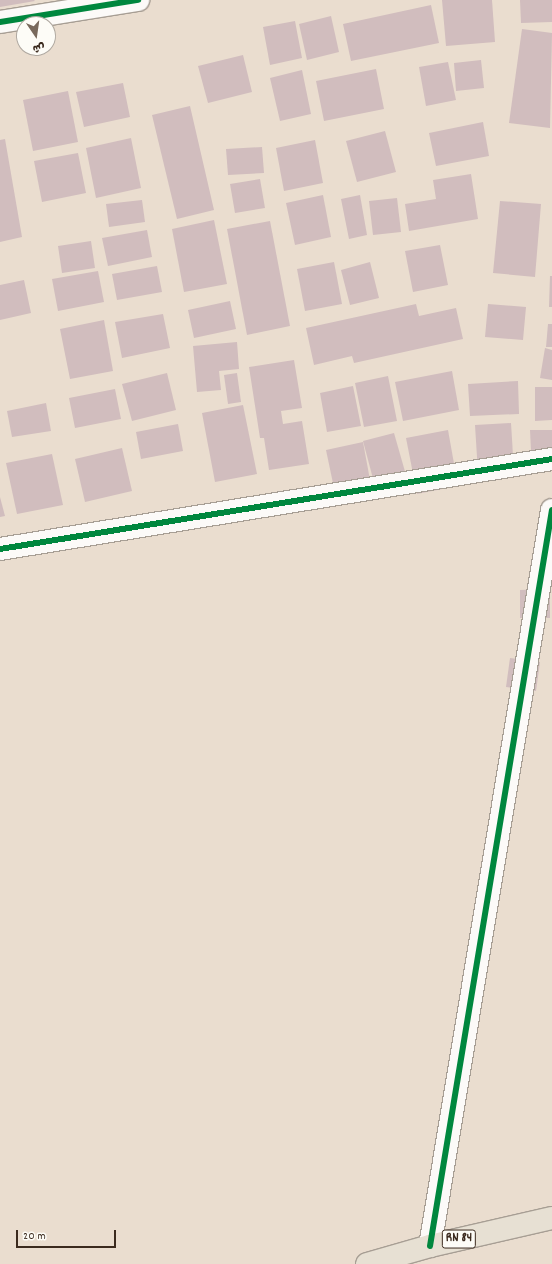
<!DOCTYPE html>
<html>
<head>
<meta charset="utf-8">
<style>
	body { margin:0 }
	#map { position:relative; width:552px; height:1264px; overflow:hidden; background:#eaddcf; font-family:Dekko,"Playpen Sans Arabic",sans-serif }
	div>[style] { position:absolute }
	.building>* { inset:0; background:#d1bdbe }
	.roads { filter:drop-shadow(1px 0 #a79e94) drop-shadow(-1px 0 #a79e94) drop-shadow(0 1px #a79e94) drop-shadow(0 -1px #a79e94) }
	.minor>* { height:22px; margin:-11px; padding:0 11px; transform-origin:11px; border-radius:11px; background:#fcfaf8 }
	.major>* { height:22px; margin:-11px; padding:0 11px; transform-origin:11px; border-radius:11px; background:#e7e0d3 }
	.cycleway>* { height:6px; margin:-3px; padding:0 3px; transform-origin:3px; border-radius:3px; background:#00873e }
	span { translate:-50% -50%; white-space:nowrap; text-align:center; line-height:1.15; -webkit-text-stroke:4px #fdfcf7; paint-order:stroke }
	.shield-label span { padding:1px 3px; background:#fdfcf7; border:1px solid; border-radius:3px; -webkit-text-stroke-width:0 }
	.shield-label { font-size:13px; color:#3b2a1e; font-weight:700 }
	.north { position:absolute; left:16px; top:16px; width:40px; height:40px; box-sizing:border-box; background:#fdfcf7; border:1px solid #afa8a0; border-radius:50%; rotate:167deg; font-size:11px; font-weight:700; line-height:16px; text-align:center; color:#3b2a1e }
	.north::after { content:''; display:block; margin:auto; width:14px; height:18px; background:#78695c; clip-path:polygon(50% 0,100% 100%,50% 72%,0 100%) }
	.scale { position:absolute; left:16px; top:1230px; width:100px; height:18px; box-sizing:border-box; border:2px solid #3b2a1e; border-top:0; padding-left:5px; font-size:12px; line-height:14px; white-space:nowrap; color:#3b2a1e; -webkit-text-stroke:3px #fdfcf7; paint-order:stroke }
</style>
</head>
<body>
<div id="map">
	<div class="building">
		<i style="clip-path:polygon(0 0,34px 0,35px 1px,0 7px)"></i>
		<i style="clip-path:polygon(442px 0,492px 0,495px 42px,446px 46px)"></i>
		<i style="clip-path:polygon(520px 0,552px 0,552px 22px,521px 23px)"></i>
		<i style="clip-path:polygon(431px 5px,439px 43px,351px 61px,343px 24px)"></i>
		<i style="clip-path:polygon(331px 16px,339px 52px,307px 60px,299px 24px)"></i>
		<i style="clip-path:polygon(295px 21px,302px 58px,270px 65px,263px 27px)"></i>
		<i style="clip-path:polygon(522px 29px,552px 33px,550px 128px,509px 123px)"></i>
		<i style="clip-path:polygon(243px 55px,252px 92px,208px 103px,198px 66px)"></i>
		<i style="clip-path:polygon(481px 60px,484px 88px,456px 91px,454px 63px)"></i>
		<i style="clip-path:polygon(448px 62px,456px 100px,426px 106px,419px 67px)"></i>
		<i style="clip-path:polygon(376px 69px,384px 109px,324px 121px,316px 81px)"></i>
		<i style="clip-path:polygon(302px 70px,311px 114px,280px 121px,270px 78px)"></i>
		<i style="clip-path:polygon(123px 83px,130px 117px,84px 127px,76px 92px)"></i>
		<i style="clip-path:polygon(68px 91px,78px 142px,33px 151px,23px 100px)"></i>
		<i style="clip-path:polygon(190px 106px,214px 210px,177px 219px,152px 115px)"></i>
		<i style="clip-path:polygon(483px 122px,489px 156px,436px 166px,429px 133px)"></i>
		<i style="clip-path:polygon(385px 131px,396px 172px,357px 182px,346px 141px)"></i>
		<i style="clip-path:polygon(131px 138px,141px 188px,96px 198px,86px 148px)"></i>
		<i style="clip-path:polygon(5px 139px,22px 237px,0 242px,0 140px)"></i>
		<i style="clip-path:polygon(315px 140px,323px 183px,284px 191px,276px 148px)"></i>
		<i style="clip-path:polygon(262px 147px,264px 173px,228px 175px,226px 149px)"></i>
		<i style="clip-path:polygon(78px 153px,86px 193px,42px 202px,34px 161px)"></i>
		<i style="clip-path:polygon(471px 174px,478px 219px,409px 231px,405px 204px,436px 199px,433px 180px)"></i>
		<i style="clip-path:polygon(260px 179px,265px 208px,235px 213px,230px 184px)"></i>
		<i style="clip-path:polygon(323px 195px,331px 237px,295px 245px,286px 203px)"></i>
		<i style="clip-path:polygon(360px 195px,367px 235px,349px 239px,341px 199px)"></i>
		<i style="clip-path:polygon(397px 198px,401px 232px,373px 235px,369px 201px)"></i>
		<i style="clip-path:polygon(142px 200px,145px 222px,109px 227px,106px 204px)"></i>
		<i style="clip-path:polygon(500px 201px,541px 204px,535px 277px,493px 273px)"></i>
		<i style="clip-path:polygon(214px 220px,227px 284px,184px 292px,172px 229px)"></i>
		<i style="clip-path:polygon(270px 221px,290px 326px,247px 335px,227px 229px)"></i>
		<i style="clip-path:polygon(147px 230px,152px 257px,108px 266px,102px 238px)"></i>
		<i style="clip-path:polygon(91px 241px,95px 268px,62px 273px,58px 246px)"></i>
		<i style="clip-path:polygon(440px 245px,448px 285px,413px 292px,405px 251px)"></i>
		<i style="clip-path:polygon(334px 262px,342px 304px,305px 311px,297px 269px)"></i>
		<i style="clip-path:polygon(370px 262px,379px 298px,350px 305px,341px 270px)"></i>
		<i style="clip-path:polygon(157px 266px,162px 292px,117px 300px,112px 274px)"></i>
		<i style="clip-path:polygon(98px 271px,104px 302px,58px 311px,52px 279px)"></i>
		<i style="clip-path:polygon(550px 276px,552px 276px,552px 307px,549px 307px)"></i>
		<i style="clip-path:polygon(24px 280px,31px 313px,0 320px,0 285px)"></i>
		<i style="clip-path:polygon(230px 301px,236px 329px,194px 338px,188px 310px)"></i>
		<i style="clip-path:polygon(416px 304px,419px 316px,456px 308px,463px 339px,354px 363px,352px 356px,314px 365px,306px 328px)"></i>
		<i style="clip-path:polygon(488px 304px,526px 307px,523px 340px,485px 337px)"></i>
		<i style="clip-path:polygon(163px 314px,170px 348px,122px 358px,115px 322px)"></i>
		<i style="clip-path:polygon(104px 320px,113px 371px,70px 379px,60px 329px)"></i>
		<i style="clip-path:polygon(548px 324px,552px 324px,552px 347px,546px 347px)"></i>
		<i style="clip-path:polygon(237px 342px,239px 369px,219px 371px,221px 390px,197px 392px,193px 346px)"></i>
		<i style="clip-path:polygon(545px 348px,552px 350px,552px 380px,540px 378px)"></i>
		<i style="clip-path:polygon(294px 360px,302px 408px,281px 411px,283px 424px,302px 421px,309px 464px,269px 470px,264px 438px,260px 438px,249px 367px)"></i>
		<i style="clip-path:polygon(452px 371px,459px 410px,403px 421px,395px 382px)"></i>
		<i style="clip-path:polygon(167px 373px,176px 410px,132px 421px,122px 384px)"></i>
		<i style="clip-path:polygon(237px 373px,241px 402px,228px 404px,224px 375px)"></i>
		<i style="clip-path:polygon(388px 376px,397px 421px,364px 427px,355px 383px)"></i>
		<i style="clip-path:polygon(518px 381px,519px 414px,470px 416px,468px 384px)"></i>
		<i style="clip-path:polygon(353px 386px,361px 426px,327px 432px,320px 393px)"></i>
		<i style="clip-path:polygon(535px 387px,552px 387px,552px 420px,535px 421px)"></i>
		<i style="clip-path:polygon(115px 389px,121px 419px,75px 428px,69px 398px)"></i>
		<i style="clip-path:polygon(46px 403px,51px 431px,12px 437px,7px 411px)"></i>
		<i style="clip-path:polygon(243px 405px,257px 474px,215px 482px,202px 413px)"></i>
		<i style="clip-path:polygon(511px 423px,514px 472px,478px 473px,475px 425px)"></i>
		<i style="clip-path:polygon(178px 424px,183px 451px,141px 459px,136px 432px)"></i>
		<i style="clip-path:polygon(448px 430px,458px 486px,417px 494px,406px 438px)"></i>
		<i style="clip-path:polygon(530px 430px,552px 430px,552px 471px,532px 471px)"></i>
		<i style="clip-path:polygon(394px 433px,408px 482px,376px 490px,363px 441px)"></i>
		<i style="clip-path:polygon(363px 442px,370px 480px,334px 488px,326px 450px)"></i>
		<i style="clip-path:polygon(122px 448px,132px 491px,85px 502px,75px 459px)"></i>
		<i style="clip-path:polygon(52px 454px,63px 505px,17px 514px,6px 463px)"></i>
		<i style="clip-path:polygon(0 497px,5px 516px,0 517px)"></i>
		<i style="clip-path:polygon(550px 589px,550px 618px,520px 618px,520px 590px)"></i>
		<i style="clip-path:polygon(510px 658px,540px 662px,536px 691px,506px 687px)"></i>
	</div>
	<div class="roads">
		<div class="minor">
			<i style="left:0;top:22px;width:140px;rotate:-9.1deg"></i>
			<i style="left:0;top:549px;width:559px;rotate:-9.26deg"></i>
			<i style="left:430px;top:1246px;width:746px;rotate:-80.59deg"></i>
		</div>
		<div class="major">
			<i style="left:367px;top:1264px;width:66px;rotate:-15.9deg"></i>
			<i style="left:430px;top:1246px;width:125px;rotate:-12.9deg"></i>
		</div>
	</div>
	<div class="cycleway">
		<i style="left:0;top:22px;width:140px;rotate:-9.1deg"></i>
		<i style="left:0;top:549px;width:559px;rotate:-9.26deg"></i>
		<i style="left:430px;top:1246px;width:746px;rotate:-80.59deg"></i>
	</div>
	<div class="shield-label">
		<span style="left:459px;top:1239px">RN 84</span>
	</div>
	<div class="north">ش</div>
	<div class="scale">20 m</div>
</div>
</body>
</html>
